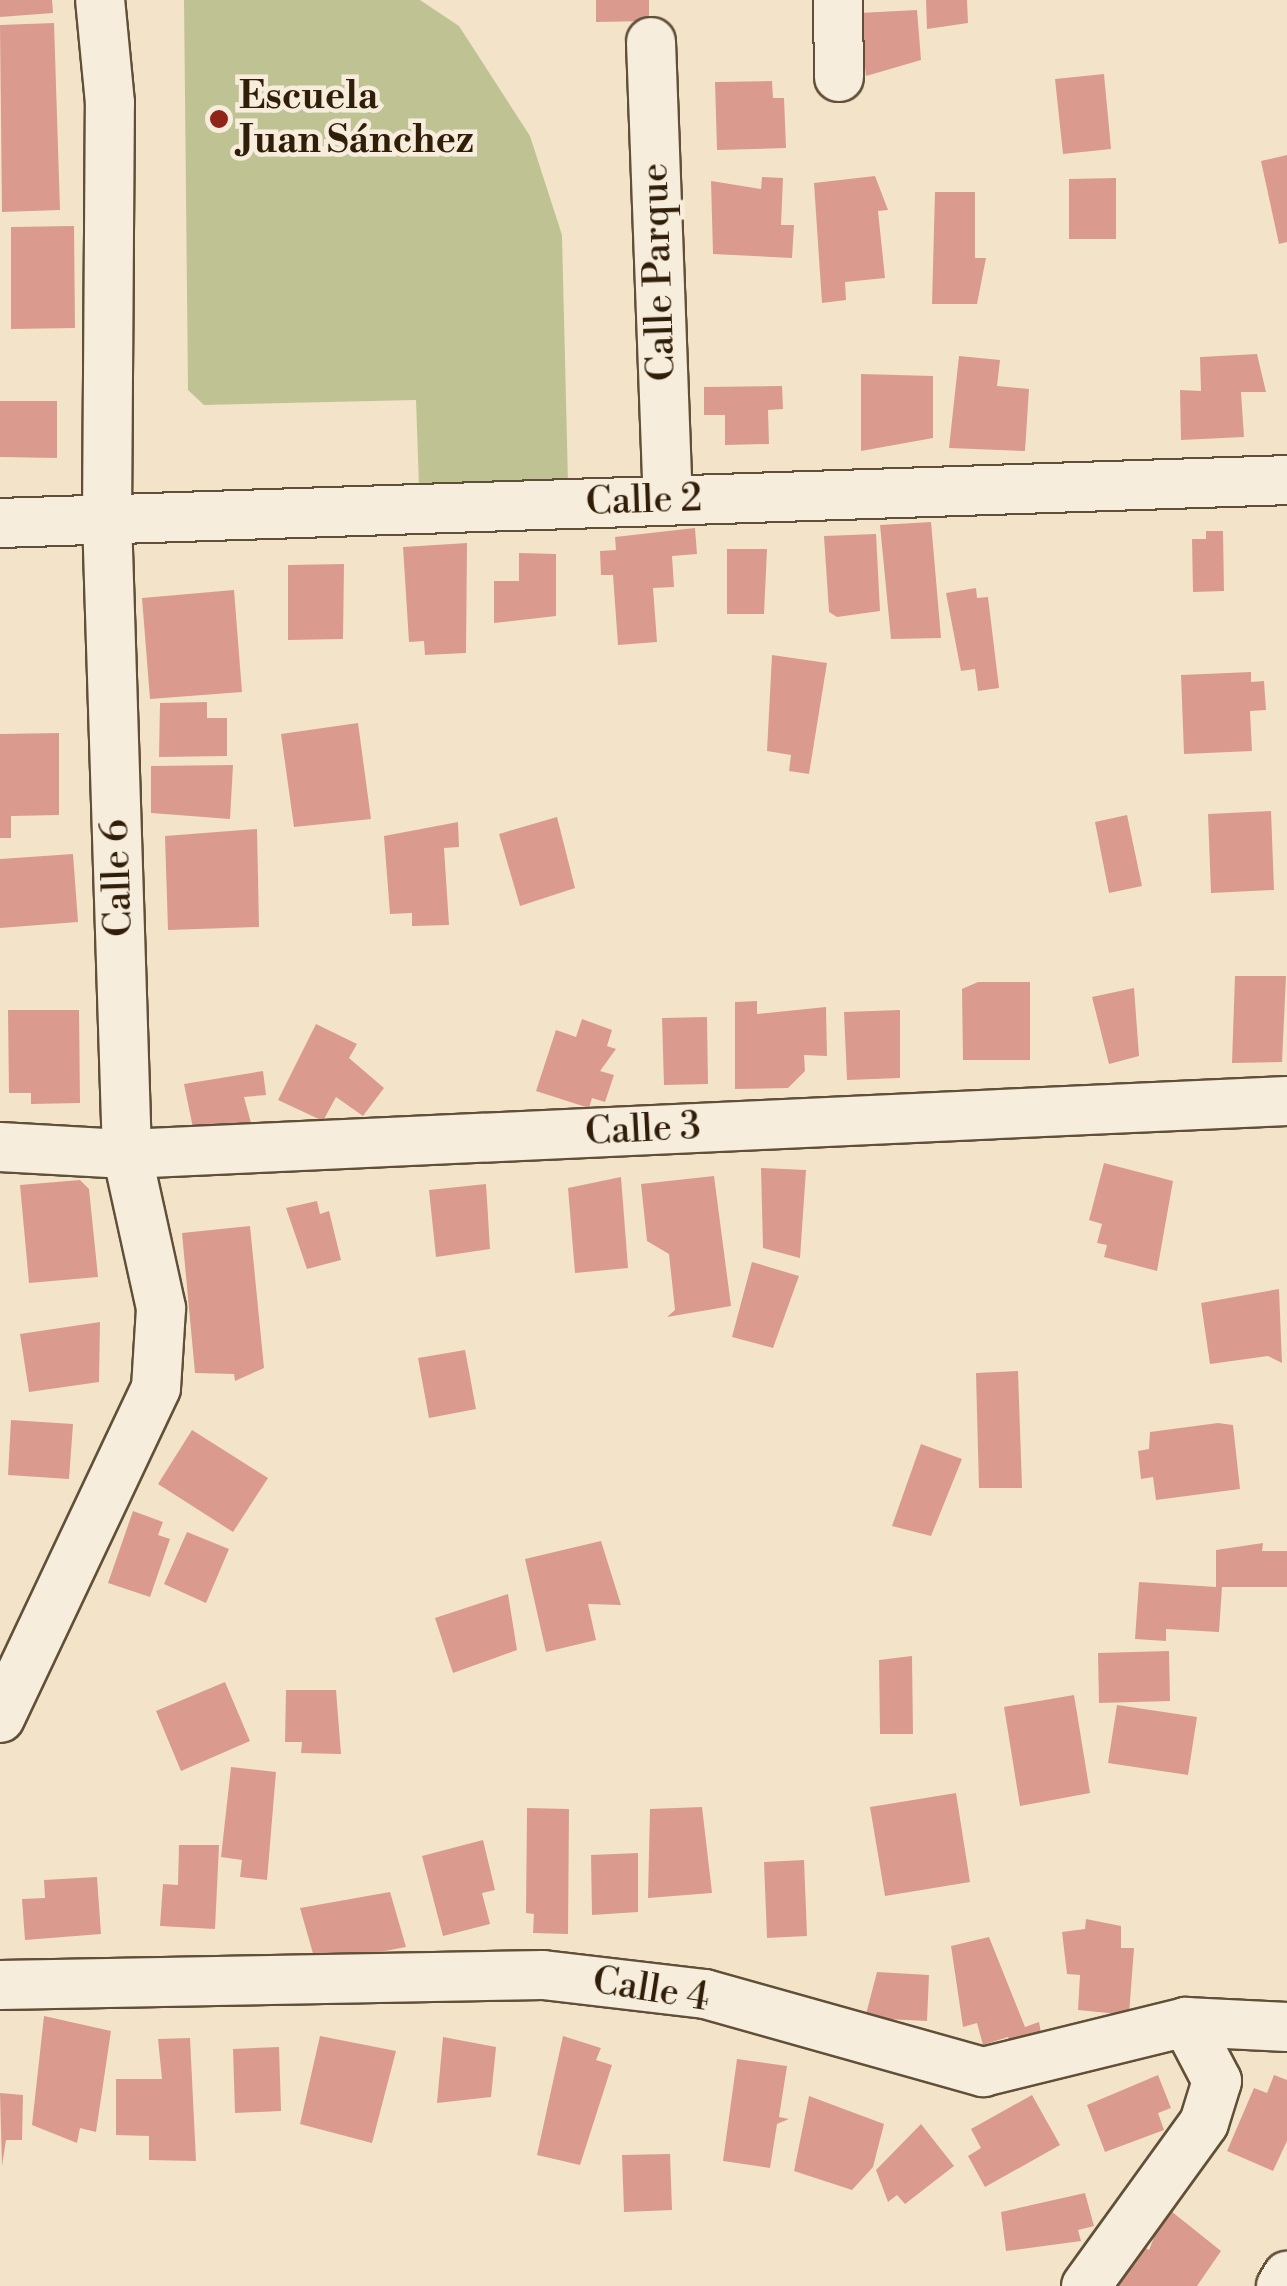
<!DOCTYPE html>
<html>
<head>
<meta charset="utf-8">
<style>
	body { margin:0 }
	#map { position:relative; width:1287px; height:2286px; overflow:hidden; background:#f3e4c9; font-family:"Libre Bodoni",serif }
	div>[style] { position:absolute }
	.green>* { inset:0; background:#bfc394 }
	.building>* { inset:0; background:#da9b8e }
	.roads { filter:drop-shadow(2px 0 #615038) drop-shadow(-2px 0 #615038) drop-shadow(0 2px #615038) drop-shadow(0 -2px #615038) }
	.minor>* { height:48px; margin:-24px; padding:0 24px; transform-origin:24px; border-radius:24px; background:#f7eddc }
	.dots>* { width:28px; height:28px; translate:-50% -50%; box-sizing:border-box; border:5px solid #f7eddc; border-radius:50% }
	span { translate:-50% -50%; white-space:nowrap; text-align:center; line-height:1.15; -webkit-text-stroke:9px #f7eddc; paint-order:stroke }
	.poi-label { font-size:38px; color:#301e08; font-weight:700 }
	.left { translate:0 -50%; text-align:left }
	.street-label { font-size:38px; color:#301e08 }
</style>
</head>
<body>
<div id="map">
	<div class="green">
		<i style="clip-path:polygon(184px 0,420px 0,459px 26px,530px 136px,562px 235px,568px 482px,419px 486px,416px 400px,204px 405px,188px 390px)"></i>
	</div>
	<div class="building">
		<i style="clip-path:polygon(0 0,52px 0,53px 13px,0 17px)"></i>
		<i style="clip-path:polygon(596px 0,649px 0,649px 21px,596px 22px)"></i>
		<i style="clip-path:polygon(926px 0,967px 0,968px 23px,927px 29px)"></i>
		<i style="clip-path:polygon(917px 10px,921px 60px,866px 76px,859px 13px)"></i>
		<i style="clip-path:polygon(54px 23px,60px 210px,2px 212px,0 25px)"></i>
		<i style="clip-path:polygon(1104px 74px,1111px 149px,1063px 154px,1055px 79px)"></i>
		<i style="clip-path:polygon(772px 81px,773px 98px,784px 98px,786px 148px,717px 150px,715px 82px)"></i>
		<i style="clip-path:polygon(1287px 155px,1287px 242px,1279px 244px,1261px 161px)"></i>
		<i style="clip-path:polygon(875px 176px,888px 210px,878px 211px,885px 278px,845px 282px,846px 300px,822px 303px,814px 183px)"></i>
		<i style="clip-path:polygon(762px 177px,783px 178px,781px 225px,794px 225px,792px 258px,713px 254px,711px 181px,761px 189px)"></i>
		<i style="clip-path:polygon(1116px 178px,1116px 239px,1069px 239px,1069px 179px)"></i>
		<i style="clip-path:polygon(935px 192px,975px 192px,975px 258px,986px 258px,977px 304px,932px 304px)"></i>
		<i style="clip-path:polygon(74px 226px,75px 328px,11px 329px,11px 227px)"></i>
		<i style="clip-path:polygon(1257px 354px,1266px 392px,1241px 392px,1244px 437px,1181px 440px,1180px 390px,1201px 391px,1200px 357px)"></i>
		<i style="clip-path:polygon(959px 356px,1000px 360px,997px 386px,1029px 389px,1025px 451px,949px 448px)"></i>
		<i style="clip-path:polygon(861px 374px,933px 376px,933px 438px,861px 451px)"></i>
		<i style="clip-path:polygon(782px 386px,783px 409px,768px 410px,769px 444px,725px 445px,725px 415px,704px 415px,704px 387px)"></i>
		<i style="clip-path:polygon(0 401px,57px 401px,57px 458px,0 457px)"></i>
		<i style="clip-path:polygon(931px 522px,941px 638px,891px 639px,880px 525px)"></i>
		<i style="clip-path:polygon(695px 528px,697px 554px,672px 556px,674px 587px,653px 588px,657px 642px,618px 645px,613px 575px,601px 575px,600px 551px,616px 550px,615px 537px)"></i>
		<i style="clip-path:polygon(1206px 531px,1223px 531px,1224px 591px,1193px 592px,1192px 539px,1206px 539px)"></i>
		<i style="clip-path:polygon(876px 534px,880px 611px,837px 617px,829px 612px,824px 536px)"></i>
		<i style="clip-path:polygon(467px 543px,466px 653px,425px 655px,424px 641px,409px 642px,403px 547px)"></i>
		<i style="clip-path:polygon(727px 549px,767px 549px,764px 614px,727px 614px)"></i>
		<i style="clip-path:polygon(519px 553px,556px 554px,556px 616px,494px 623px,494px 581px,519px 581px)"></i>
		<i style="clip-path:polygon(344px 564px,343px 639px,288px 640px,288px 565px)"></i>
		<i style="clip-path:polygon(976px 588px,977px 598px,988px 597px,999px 688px,978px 691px,975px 669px,961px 671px,946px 593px)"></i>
		<i style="clip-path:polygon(234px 590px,242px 692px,150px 699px,142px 598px)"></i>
		<i style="clip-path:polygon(772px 655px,827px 663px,809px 774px,789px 771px,791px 755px,767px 751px)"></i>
		<i style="clip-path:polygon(1251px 672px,1251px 682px,1264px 681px,1266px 710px,1250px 711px,1252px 751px,1184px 754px,1181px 675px)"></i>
		<i style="clip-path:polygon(207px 702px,207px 718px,227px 718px,227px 756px,159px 757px,160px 703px)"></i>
		<i style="clip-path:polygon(358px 723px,371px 819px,294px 827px,281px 734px)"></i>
		<i style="clip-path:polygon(59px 733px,59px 815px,11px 816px,11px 838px,0 838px,0 734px)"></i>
		<i style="clip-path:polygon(233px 765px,230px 819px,151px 813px,151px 766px)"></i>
		<i style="clip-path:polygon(1271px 811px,1274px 890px,1211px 893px,1208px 814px)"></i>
		<i style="clip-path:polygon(1127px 815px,1142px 886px,1109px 893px,1095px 822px)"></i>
		<i style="clip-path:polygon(557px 817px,575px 888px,520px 906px,499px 834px)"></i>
		<i style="clip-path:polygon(458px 822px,459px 847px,444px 848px,449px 925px,412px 926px,412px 913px,390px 914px,384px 836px)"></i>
		<i style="clip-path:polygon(257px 829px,259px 927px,168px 930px,165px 836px)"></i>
		<i style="clip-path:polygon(73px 854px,78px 922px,0 928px,0 859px)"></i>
		<i style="clip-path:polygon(1235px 976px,1286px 976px,1282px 1062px,1232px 1063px)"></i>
		<i style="clip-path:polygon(978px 982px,1030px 982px,1030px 1060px,963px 1060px,962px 989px)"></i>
		<i style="clip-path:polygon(1134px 988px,1139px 1056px,1109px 1064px,1092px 997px)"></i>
		<i style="clip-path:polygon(757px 1001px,757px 1014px,826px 1007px,827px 1056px,804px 1055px,805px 1071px,788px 1088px,735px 1089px,735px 1002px)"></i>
		<i style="clip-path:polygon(8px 1010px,79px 1010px,80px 1103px,31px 1104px,31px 1093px,9px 1093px)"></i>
		<i style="clip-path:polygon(900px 1010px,900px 1078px,847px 1080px,844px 1012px)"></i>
		<i style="clip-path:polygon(707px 1017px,708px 1084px,664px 1085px,662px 1018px)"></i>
		<i style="clip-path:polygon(582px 1019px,612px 1030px,607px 1046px,616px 1049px,600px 1071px,614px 1075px,605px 1102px,592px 1098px,589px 1108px,536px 1091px,556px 1030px,576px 1037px)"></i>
		<i style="clip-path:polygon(316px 1024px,357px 1044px,349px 1058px,384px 1088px,363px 1116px,336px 1097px,323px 1121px,278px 1100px)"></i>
		<i style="clip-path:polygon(263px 1071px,266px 1095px,244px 1097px,251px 1123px,193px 1128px,184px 1084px)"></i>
		<i style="clip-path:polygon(1104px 1163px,1173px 1181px,1157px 1271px,1104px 1257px,1107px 1245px,1097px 1243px,1102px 1224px,1089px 1220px)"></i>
		<i style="clip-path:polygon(761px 1168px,806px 1170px,800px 1258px,763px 1248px)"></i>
		<i style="clip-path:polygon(714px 1176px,731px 1306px,667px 1317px,675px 1310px,669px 1254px,647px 1241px,641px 1184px)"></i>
		<i style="clip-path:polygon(621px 1177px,628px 1268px,575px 1273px,568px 1188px)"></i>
		<i style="clip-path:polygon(80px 1180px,89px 1189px,98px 1277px,29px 1283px,20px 1185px)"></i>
		<i style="clip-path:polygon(486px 1184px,490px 1249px,436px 1257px,429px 1190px)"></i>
		<i style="clip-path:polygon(317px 1201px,320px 1214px,329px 1211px,341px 1260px,307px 1269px,286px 1208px)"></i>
		<i style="clip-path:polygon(250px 1226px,264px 1368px,235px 1381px,234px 1374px,195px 1373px,182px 1233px)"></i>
		<i style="clip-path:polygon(752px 1262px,799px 1276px,773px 1348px,732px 1337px)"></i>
		<i style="clip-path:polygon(1279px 1289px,1282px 1363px,1268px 1356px,1210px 1364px,1201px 1303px)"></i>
		<i style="clip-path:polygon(100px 1322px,99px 1382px,29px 1392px,20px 1334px)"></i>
		<i style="clip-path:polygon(465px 1350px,476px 1409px,429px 1418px,418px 1358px)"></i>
		<i style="clip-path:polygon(1018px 1371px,1022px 1488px,979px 1488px,976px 1373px)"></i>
		<i style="clip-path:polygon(11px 1420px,73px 1424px,69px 1479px,8px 1475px)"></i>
		<i style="clip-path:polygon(1218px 1423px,1233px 1425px,1240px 1489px,1156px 1500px,1153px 1477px,1141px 1479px,1138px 1451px,1149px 1449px,1150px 1432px)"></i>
		<i style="clip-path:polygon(192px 1430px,268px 1478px,233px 1532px,158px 1484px)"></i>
		<i style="clip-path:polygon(921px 1444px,962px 1459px,931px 1536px,892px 1526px)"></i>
		<i style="clip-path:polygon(133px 1511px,163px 1522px,158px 1535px,170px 1539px,150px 1597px,108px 1583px)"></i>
		<i style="clip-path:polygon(187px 1532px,229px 1549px,206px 1603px,164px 1584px)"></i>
		<i style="clip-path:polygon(601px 1541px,621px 1605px,588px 1604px,596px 1640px,546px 1652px,525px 1559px)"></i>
		<i style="clip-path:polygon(1263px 1543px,1262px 1551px,1287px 1551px,1287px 1587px,1222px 1587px,1219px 1632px,1166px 1629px,1166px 1641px,1135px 1639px,1139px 1582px,1216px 1587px,1216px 1550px)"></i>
		<i style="clip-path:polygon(508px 1594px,517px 1650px,453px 1673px,435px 1618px)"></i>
		<i style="clip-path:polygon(1169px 1651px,1170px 1701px,1099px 1703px,1098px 1653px)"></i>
		<i style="clip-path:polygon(912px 1656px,913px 1734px,880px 1734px,879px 1660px)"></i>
		<i style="clip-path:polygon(225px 1682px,250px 1741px,181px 1771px,156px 1711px)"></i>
		<i style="clip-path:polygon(286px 1690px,336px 1690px,341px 1754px,301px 1753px,302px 1742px,285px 1742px)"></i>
		<i style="clip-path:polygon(1074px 1695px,1090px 1793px,1020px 1806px,1004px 1707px)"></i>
		<i style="clip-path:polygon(1117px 1705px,1197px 1717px,1188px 1775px,1108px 1763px)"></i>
		<i style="clip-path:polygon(231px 1767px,276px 1772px,267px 1880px,240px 1877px,242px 1860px,221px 1857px)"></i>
		<i style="clip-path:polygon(956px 1793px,970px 1882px,885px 1896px,870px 1807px)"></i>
		<i style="clip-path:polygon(702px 1807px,712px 1893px,648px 1898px,650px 1809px)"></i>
		<i style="clip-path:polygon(527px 1808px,569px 1809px,568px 1934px,533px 1933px,534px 1914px,526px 1913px)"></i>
		<i style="clip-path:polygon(483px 1840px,495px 1890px,482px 1893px,490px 1924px,443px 1936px,422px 1856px)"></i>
		<i style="clip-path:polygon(179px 1845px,219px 1845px,215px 1929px,160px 1926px,163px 1884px,178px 1885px)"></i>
		<i style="clip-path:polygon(638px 1853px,638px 1912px,592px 1915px,591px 1855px)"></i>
		<i style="clip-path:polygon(804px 1860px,807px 1936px,767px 1938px,764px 1862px)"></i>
		<i style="clip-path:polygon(97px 1877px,101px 1934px,25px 1940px,22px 1899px,45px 1898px,44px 1880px)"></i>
		<i style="clip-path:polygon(390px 1892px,406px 1947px,316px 1964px,300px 1908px)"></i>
		<i style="clip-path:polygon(1086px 1919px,1121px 1926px,1121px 1948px,1134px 1948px,1129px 2015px,1078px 2010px,1080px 1975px,1067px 1974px,1062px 1932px,1085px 1929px)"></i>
		<i style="clip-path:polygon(989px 1937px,1025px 2027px,1039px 2022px,1043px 2044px,1013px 2052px,1008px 2037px,983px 2045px,977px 2023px,963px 2027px,951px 1946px)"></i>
		<i style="clip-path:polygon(877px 1972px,929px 1975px,927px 2021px,865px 2018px)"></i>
		<i style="clip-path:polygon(44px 2016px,111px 2031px,96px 2132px,80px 2128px,77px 2143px,32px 2125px)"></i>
		<i style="clip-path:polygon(320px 2036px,396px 2051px,372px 2143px,300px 2124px)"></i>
		<i style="clip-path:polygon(563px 2036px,601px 2048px,596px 2060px,612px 2065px,580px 2165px,537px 2155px)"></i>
		<i style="clip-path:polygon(443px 2037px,496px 2047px,491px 2097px,437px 2103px)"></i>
		<i style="clip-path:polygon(190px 2038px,196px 2161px,149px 2160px,149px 2136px,116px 2135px,116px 2079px,162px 2079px,158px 2039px)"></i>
		<i style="clip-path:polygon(279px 2047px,281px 2111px,235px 2113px,233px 2049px)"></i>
		<i style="clip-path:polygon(737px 2059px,787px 2066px,779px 2117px,789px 2119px,777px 2124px,770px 2168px,723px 2161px)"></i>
		<i style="clip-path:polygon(1158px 2075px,1171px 2108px,1158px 2113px,1164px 2130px,1105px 2152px,1087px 2105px)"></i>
		<i style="clip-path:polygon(1274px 2075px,1287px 2080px,1287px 2141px,1273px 2171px,1227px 2151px,1254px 2088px,1267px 2093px)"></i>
		<i style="clip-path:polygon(0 2093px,23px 2095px,22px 2140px,6px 2140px,2px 2166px)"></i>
		<i style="clip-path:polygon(1032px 2095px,1060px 2145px,985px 2187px,968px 2156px,981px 2148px,971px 2129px)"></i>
		<i style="clip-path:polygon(809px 2096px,884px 2124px,873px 2167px,852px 2190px,794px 2171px)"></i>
		<i style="clip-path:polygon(921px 2124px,954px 2166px,905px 2204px,897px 2195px,888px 2202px,876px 2170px)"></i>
		<i style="clip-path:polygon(670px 2154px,672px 2210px,624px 2212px,622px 2155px)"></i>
		<i style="clip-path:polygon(1085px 2193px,1094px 2226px,1078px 2230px,1081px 2241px,1006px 2251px,1001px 2212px)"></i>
		<i style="clip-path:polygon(1166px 2207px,1221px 2251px,1197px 2286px,1109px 2286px,1133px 2241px,1149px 2250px)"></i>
	</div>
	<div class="roads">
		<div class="minor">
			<i style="left:838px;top:0;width:77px;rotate:89.3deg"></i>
			<i style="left:651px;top:42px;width:459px;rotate:87.9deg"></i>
			<i style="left:0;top:523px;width:1288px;rotate:-1.91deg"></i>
			<i style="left:0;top:1147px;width:127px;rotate:3.2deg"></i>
			<i style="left:127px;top:1154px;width:1161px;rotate:-2.62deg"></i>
			<i style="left:0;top:1718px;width:365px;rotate:-64.7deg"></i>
			<i style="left:156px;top:1388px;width:80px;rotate:-86.4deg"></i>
			<i style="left:161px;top:1308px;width:158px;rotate:-102.4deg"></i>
			<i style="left:127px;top:1154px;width:635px;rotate:-91.8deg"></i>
			<i style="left:107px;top:519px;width:416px;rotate:-89.6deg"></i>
			<i style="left:110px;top:103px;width:103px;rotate:-95.5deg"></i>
			<i style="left:0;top:1985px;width:543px;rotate:-1.06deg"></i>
			<i style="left:543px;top:1975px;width:163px;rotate:6.7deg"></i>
			<i style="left:705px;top:1994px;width:289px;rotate:15.7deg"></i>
			<i style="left:983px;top:2072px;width:209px;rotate:-13.8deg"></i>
			<i style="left:1186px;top:2022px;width:101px;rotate:2.8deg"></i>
			<i style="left:1086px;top:2286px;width:201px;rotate:-54.1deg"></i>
			<i style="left:1204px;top:2123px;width:44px;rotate:-72.8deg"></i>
			<i style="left:1217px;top:2081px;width:67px;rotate:-117.7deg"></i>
			<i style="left:1281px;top:2286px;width:12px;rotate:-59deg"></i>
		</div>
	</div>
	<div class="dots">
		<i style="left:219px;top:119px;background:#8f2418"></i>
	</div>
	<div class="poi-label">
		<span class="left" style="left:239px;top:119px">Escuela<br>Juan Sánchez</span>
	</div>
	<div class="street-label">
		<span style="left:659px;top:272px;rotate:-92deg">Calle Parque</span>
		<span style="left:644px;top:501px;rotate:-2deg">Calle 2</span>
		<span style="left:118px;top:878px;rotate:-92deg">Calle 6</span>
		<span style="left:643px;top:1130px;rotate:-3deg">Calle 3</span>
		<span style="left:651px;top:1990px;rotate:9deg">Calle 4</span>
	</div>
</div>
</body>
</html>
